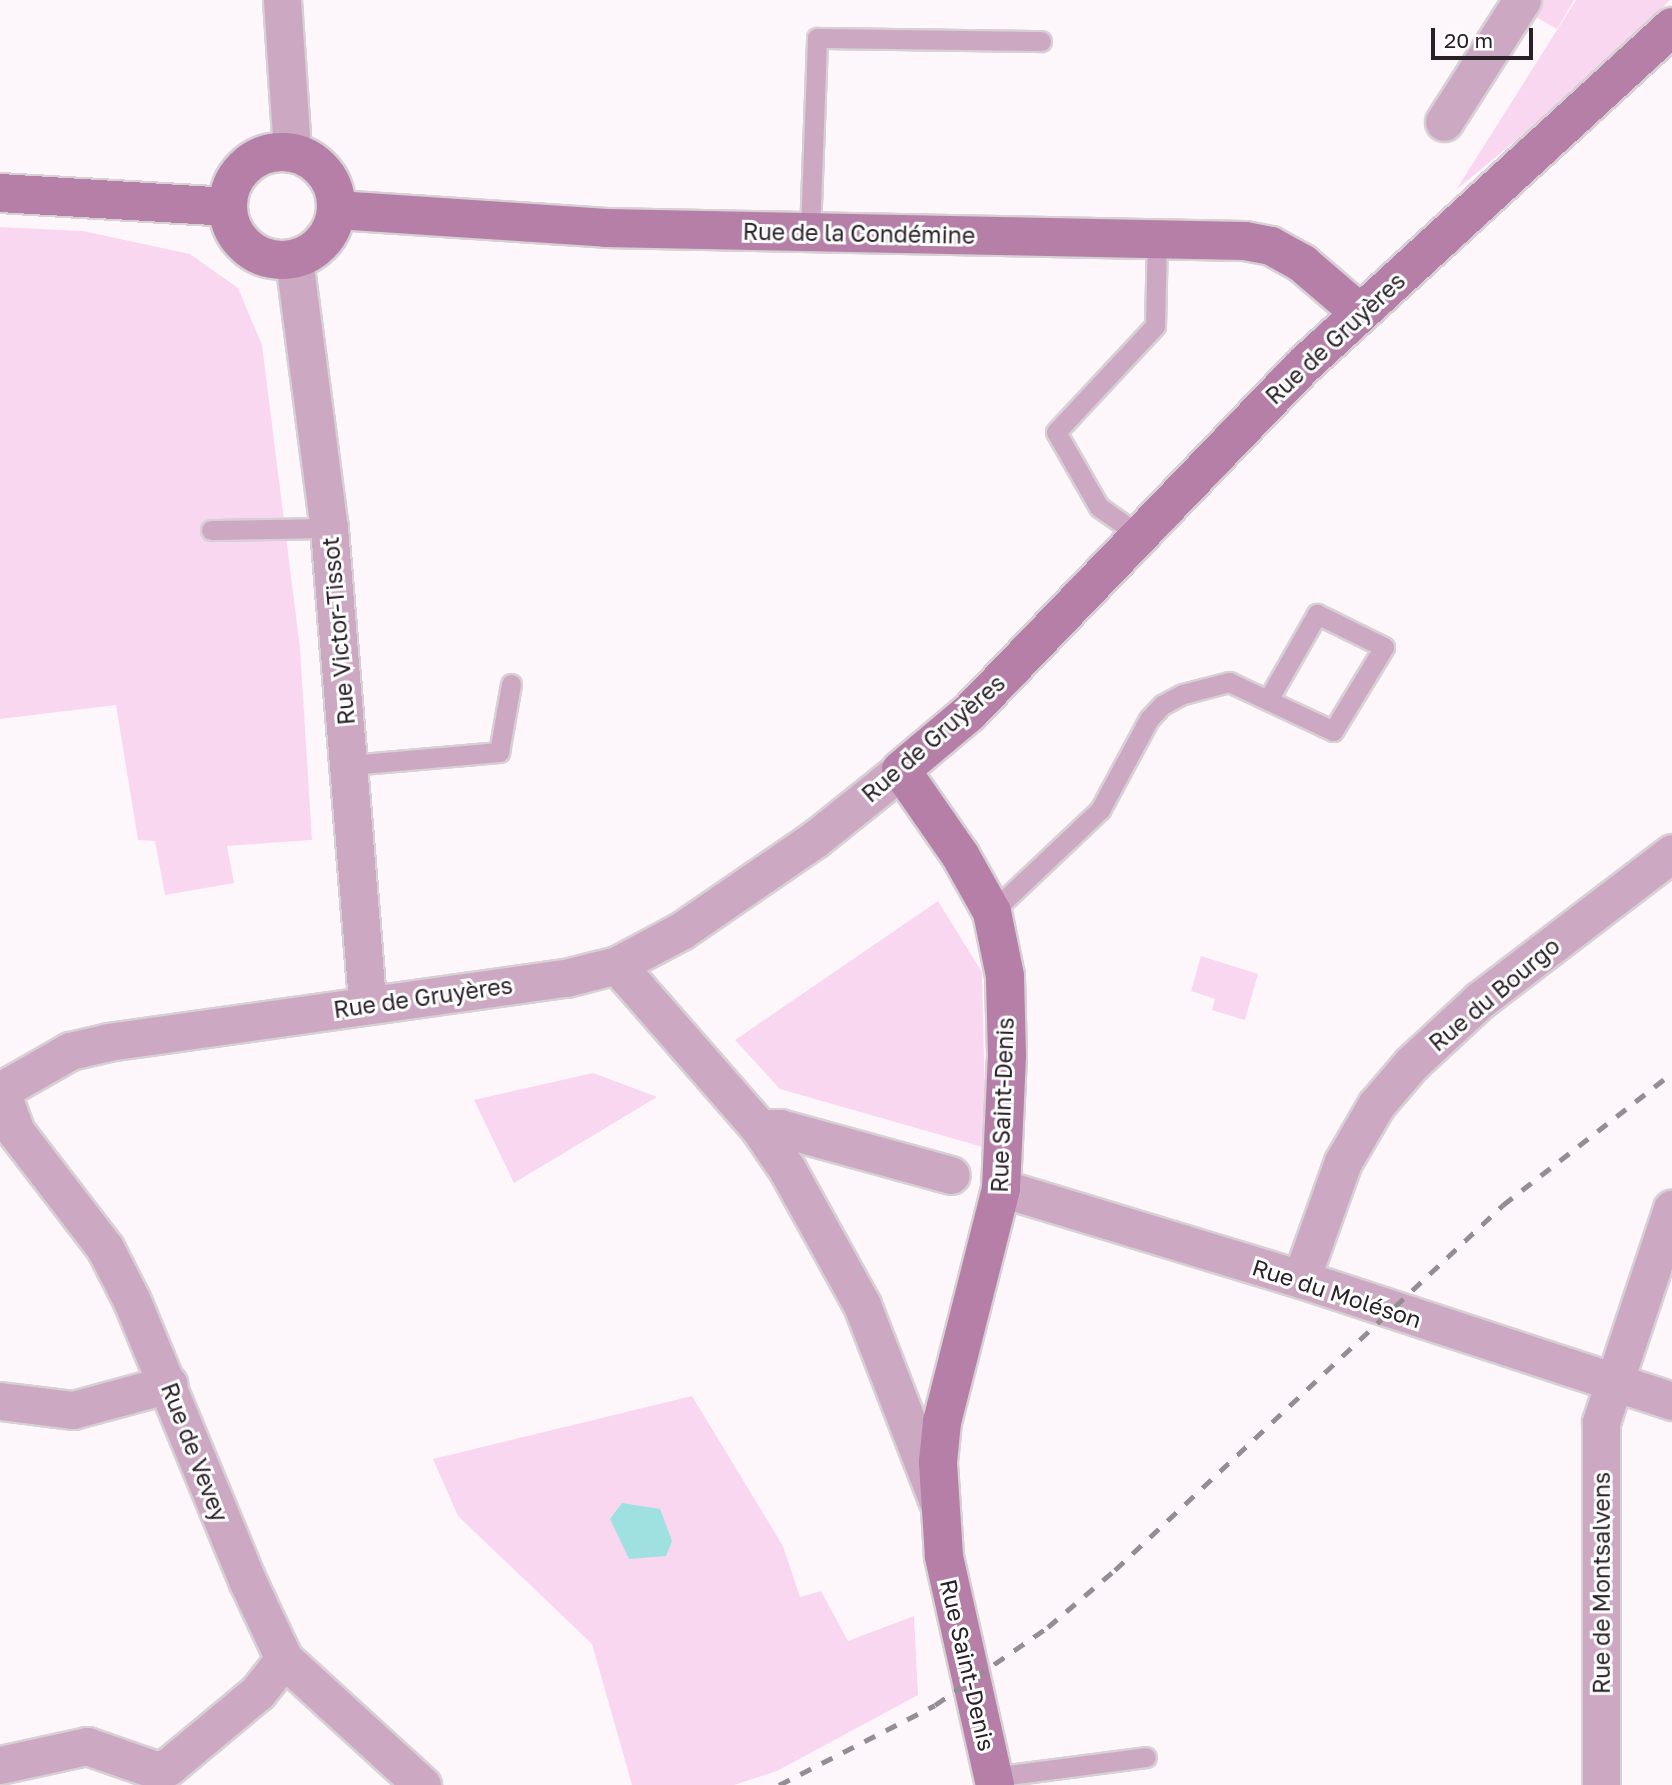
<!DOCTYPE html>
<html>
<head>
<meta charset="utf-8">
<style>
	body { margin:0 }
	#map { position:relative; width:1672px; height:1785px; overflow:hidden; background:#fdf7fb; font-family:"Golos Text",sans-serif }
	div>[style] { position:absolute }
	.green>* { inset:0; background:#fad7f1 }
	.water>* { inset:0; background:#9fe0e0 }
	.roads { filter:drop-shadow(2px 0 #d7d0d5) drop-shadow(-2px 0 #d7d0d5) drop-shadow(0 2px #d7d0d5) drop-shadow(0 -2px #d7d0d5) }
	.lane>* { height:19px; margin:-9.5px; padding:0 9.5px; transform-origin:9.5px; border-radius:9.5px; background:#cda8c3 }
	.street>* { height:37px; margin:-18.5px; padding:0 18.5px; transform-origin:18.5px; border-radius:18.5px; background:#cda8c3 }
	.secondary>* { height:38px; margin:-19px; padding:0 19px; transform-origin:19px; border-radius:19px; background:#b57fa8 }
	.secondary>.ring { margin:-19px; padding:0; box-sizing:content-box; background:none; border:38px solid #b57fa8; border-radius:50% }
	.rail>* { height:5px; margin-top:-2.5px; transform-origin:0; background:repeating-linear-gradient(90deg,#958d93 0 12px,transparent 0 24px) }
	span { translate:-50% -50%; white-space:nowrap; text-align:center; line-height:1.15; -webkit-text-stroke:6px #fff; paint-order:stroke }
	.street-label { font-size:23px; color:#2a2128 }
	.scale { position:absolute; left:1431px; top:28px; width:102px; height:32px; box-sizing:border-box; border:4px solid #2a2128; border-top:0; padding-left:9px; font-size:21px; line-height:24px; white-space:nowrap; color:#2a2128; -webkit-text-stroke:5px #fff; paint-order:stroke }
</style>
</head>
<body>
<div id="map">
	<div class="green">
		<i style="clip-path:polygon(1532px 0,1574px 0,1557px 29px,1525px 11px)"></i>
		<i style="clip-path:polygon(1576px 0,1670px 0,1591px 78px,1456px 190px)"></i>
		<i style="clip-path:polygon(0 227px,83px 231px,190px 254px,238px 288px,262px 345px,300px 648px,312px 840px,227px 846px,234px 883px,165px 895px,155px 841px,138px 840px,116px 705px,0 719px)"></i>
		<i style="clip-path:polygon(938px 901px,982px 972px,986px 1148px,780px 1089px,735px 1040px)"></i>
		<i style="clip-path:polygon(1201px 956px,1258px 974px,1245px 1020px,1212px 1010px,1215px 999px,1191px 991px)"></i>
		<i style="clip-path:polygon(593px 1073px,657px 1097px,514px 1183px,474px 1100px)"></i>
		<i style="clip-path:polygon(692px 1396px,783px 1546px,800px 1597px,821px 1591px,848px 1641px,914px 1616px,918px 1695px,777px 1771px,734px 1785px,632px 1785px,592px 1644px,458px 1516px,433px 1459px)"></i>
	</div>
	<div class="water">
		<i style="clip-path:polygon(622px 1503px,660px 1509px,672px 1541px,666px 1556px,629px 1559px,610px 1519px)"></i>
	</div>
	<div class="roads">
		<div class="lane">
			<i style="left:810px;top:232px;width:194px;rotate:-87.9deg"></i>
			<i style="left:817px;top:38px;width:224px;rotate:0.8deg"></i>
			<i style="left:211px;top:530px;width:118px;rotate:-1deg"></i>
			<i style="left:1139px;top:535px;width:49px;rotate:-145deg"></i>
			<i style="left:1099px;top:507px;width:86px;rotate:-119.8deg"></i>
			<i style="left:1056px;top:432px;width:145px;rotate:-47deg"></i>
			<i style="left:1155px;top:326px;width:88px;rotate:-88.7deg"></i>
			<i style="left:350px;top:765px;width:150px;rotate:-5deg"></i>
			<i style="left:499px;top:752px;width:69px;rotate:-80deg"></i>
			<i style="left:992px;top:912px;width:149px;rotate:-43.4deg"></i>
			<i style="left:1100px;top:810px;width:103px;rotate:-61.7deg"></i>
			<i style="left:1149px;top:719px;width:19px;rotate:-47deg"></i>
			<i style="left:1162px;top:705px;width:24px;rotate:-28deg"></i>
			<i style="left:1183px;top:694px;width:48px;rotate:-14.6deg"></i>
			<i style="left:1229px;top:682px;width:115px;rotate:25.2deg"></i>
			<i style="left:1333px;top:731px;width:98px;rotate:-58.7deg"></i>
			<i style="left:1384px;top:647px;width:75px;rotate:-153.8deg"></i>
			<i style="left:1317px;top:614px;width:99px;rotate:119.7deg"></i>
			<i style="left:993px;top:1777px;width:154px;rotate:-7.4deg"></i>
		</div>
		<div class="street">
			<i style="left:282px;top:0;width:152px;rotate:86.2deg"></i>
			<i style="left:1444px;top:122px;width:145px;rotate:-57.4deg"></i>
			<i style="left:294px;top:260px;width:270px;rotate:82.6deg"></i>
			<i style="left:329px;top:528px;width:479px;rotate:85.4deg"></i>
			<i style="left:617px;top:965px;width:216px;rotate:48.9deg"></i>
			<i style="left:759px;top:1128px;width:50px;rotate:55.7deg"></i>
			<i style="left:787px;top:1169px;width:155px;rotate:61.1deg"></i>
			<i style="left:862px;top:1305px;width:211px;rotate:68.9deg"></i>
			<i style="left:0;top:1091px;width:81px;rotate:-29.7deg"></i>
			<i style="left:70px;top:1051px;width:39px;rotate:-13deg"></i>
			<i style="left:108px;top:1042px;width:462px;rotate:-8deg"></i>
			<i style="left:566px;top:978px;width:53px;rotate:-14.3deg"></i>
			<i style="left:617px;top:965px;width:72px;rotate:-28deg"></i>
			<i style="left:681px;top:931px;width:163px;rotate:-34.5deg"></i>
			<i style="left:815px;top:839px;width:110px;rotate:-38.7deg"></i>
			<i style="left:1px;top:1091px;width:44px;rotate:69.9deg"></i>
			<i style="left:16px;top:1132px;width:146px;rotate:52.5deg"></i>
			<i style="left:105px;top:1248px;width:59px;rotate:63deg"></i>
			<i style="left:132px;top:1301px;width:302px;rotate:67.6deg"></i>
			<i style="left:247px;top:1580px;width:87px;rotate:64.9deg"></i>
			<i style="left:284px;top:1659px;width:187px;rotate:42.4deg"></i>
			<i style="left:759px;top:1128px;width:21px"></i>
			<i style="left:780px;top:1128px;width:177px;rotate:15.4deg"></i>
			<i style="left:1001px;top:1188px;width:313px;rotate:16.9deg"></i>
			<i style="left:1301px;top:1279px;width:391px;rotate:18.2deg"></i>
			<i style="left:1301px;top:1279px;width:124px;rotate:-70.3deg"></i>
			<i style="left:1343px;top:1162px;width:66px;rotate:-59.9deg"></i>
			<i style="left:1376px;top:1105px;width:55px;rotate:-49.4deg"></i>
			<i style="left:1412px;top:1063px;width:93px;rotate:-42.8deg"></i>
			<i style="left:1480px;top:1000px;width:242px;rotate:-37.4deg"></i>
			<i style="left:0;top:1401px;width:74px;rotate:7deg"></i>
			<i style="left:73px;top:1410px;width:99px;rotate:-15.2deg"></i>
			<i style="left:0;top:1765px;width:89px;rotate:-12.3deg"></i>
			<i style="left:87px;top:1746px;width:73px;rotate:19.2deg"></i>
			<i style="left:156px;top:1770px;width:12px;rotate:-14deg"></i>
			<i style="left:168px;top:1767px;width:117px;rotate:-39.8deg"></i>
			<i style="left:258px;top:1692px;width:42px;rotate:-51.8deg"></i>
			<i style="left:1601px;top:1785px;width:363px;rotate:-90deg"></i>
			<i style="left:1601px;top:1422px;width:225px;rotate:-71.6deg"></i>
		</div>
		<div class="secondary">
			<i class="ring" style="left:228px;top:152px;width:70px;height:70px"></i>
			<i style="left:0;top:193px;width:228px;rotate:3.5deg"></i>
			<i style="left:337px;top:210px;width:270px;rotate:3.8deg"></i>
			<i style="left:606px;top:228px;width:639px;rotate:1.17deg"></i>
			<i style="left:1245px;top:241px;width:26px;rotate:11deg"></i>
			<i style="left:1271px;top:246px;width:37px;rotate:29deg"></i>
			<i style="left:1303px;top:264px;width:74px;rotate:40.6deg"></i>
			<i style="left:995px;top:1785px;width:235px;rotate:-102.6deg"></i>
			<i style="left:944px;top:1556px;width:94px;rotate:-93.7deg"></i>
			<i style="left:938px;top:1462px;width:40px;rotate:-84.3deg"></i>
			<i style="left:942px;top:1422px;width:241px;rotate:-75.8deg"></i>
			<i style="left:1001px;top:1188px;width:133px;rotate:-87.4deg"></i>
			<i style="left:1007px;top:1055px;width:79px;rotate:-91.5deg"></i>
			<i style="left:1005px;top:976px;width:65px;rotate:-101.5deg"></i>
			<i style="left:992px;top:912px;width:65px;rotate:-119.3deg"></i>
			<i style="left:960px;top:855px;width:103px;rotate:-124.8deg"></i>
			<i style="left:901px;top:770px;width:90px;rotate:-40deg"></i>
			<i style="left:970px;top:712px;width:480px;rotate:-46.1deg"></i>
			<i style="left:1303px;top:366px;width:501px;rotate:-42.57deg"></i>
		</div>
	</div>
	<div class="rail">
		<i style="left:779px;top:1785px;width:175px;rotate:-27.1deg"></i>
		<i style="left:935px;top:1705px;width:137px;rotate:-34.6deg"></i>
		<i style="left:1048px;top:1627px;width:88px;rotate:-40.4deg"></i>
		<i style="left:1115px;top:1570px;width:533px;rotate:-43.25deg"></i>
		<i style="left:1503px;top:1205px;width:214px;rotate:-38deg"></i>
	</div>
	<div class="street-label">
		<span style="left:859px;top:233px;rotate:1deg">Rue de la Condémine</span>
		<span style="left:1335px;top:338px;rotate:-43deg">Rue de Gruyères</span>
		<span style="left:338px;top:631px;rotate:-95deg">Rue Victor-Tissot</span>
		<span style="left:933px;top:738px;rotate:-41deg">Rue de Gruyères</span>
		<span style="left:1494px;top:994px;rotate:-40deg">Rue du Bourgo</span>
		<span style="left:423px;top:997px;rotate:-8deg">Rue de Gruyères</span>
		<span style="left:1002px;top:1105px;rotate:-88deg">Rue Saint-Denis</span>
		<span style="left:1337px;top:1293px;rotate:18deg">Rue du Moléson</span>
		<span style="left:195px;top:1452px;rotate:69deg">Rue de Vevey</span>
		<span style="left:1601px;top:1583px;rotate:-90deg">Rue de Montsalvens</span>
		<span style="left:968px;top:1665px;rotate:77deg">Rue Saint-Denis</span>
	</div>
	<div class="scale">20 m</div>
</div>
</body>
</html>
